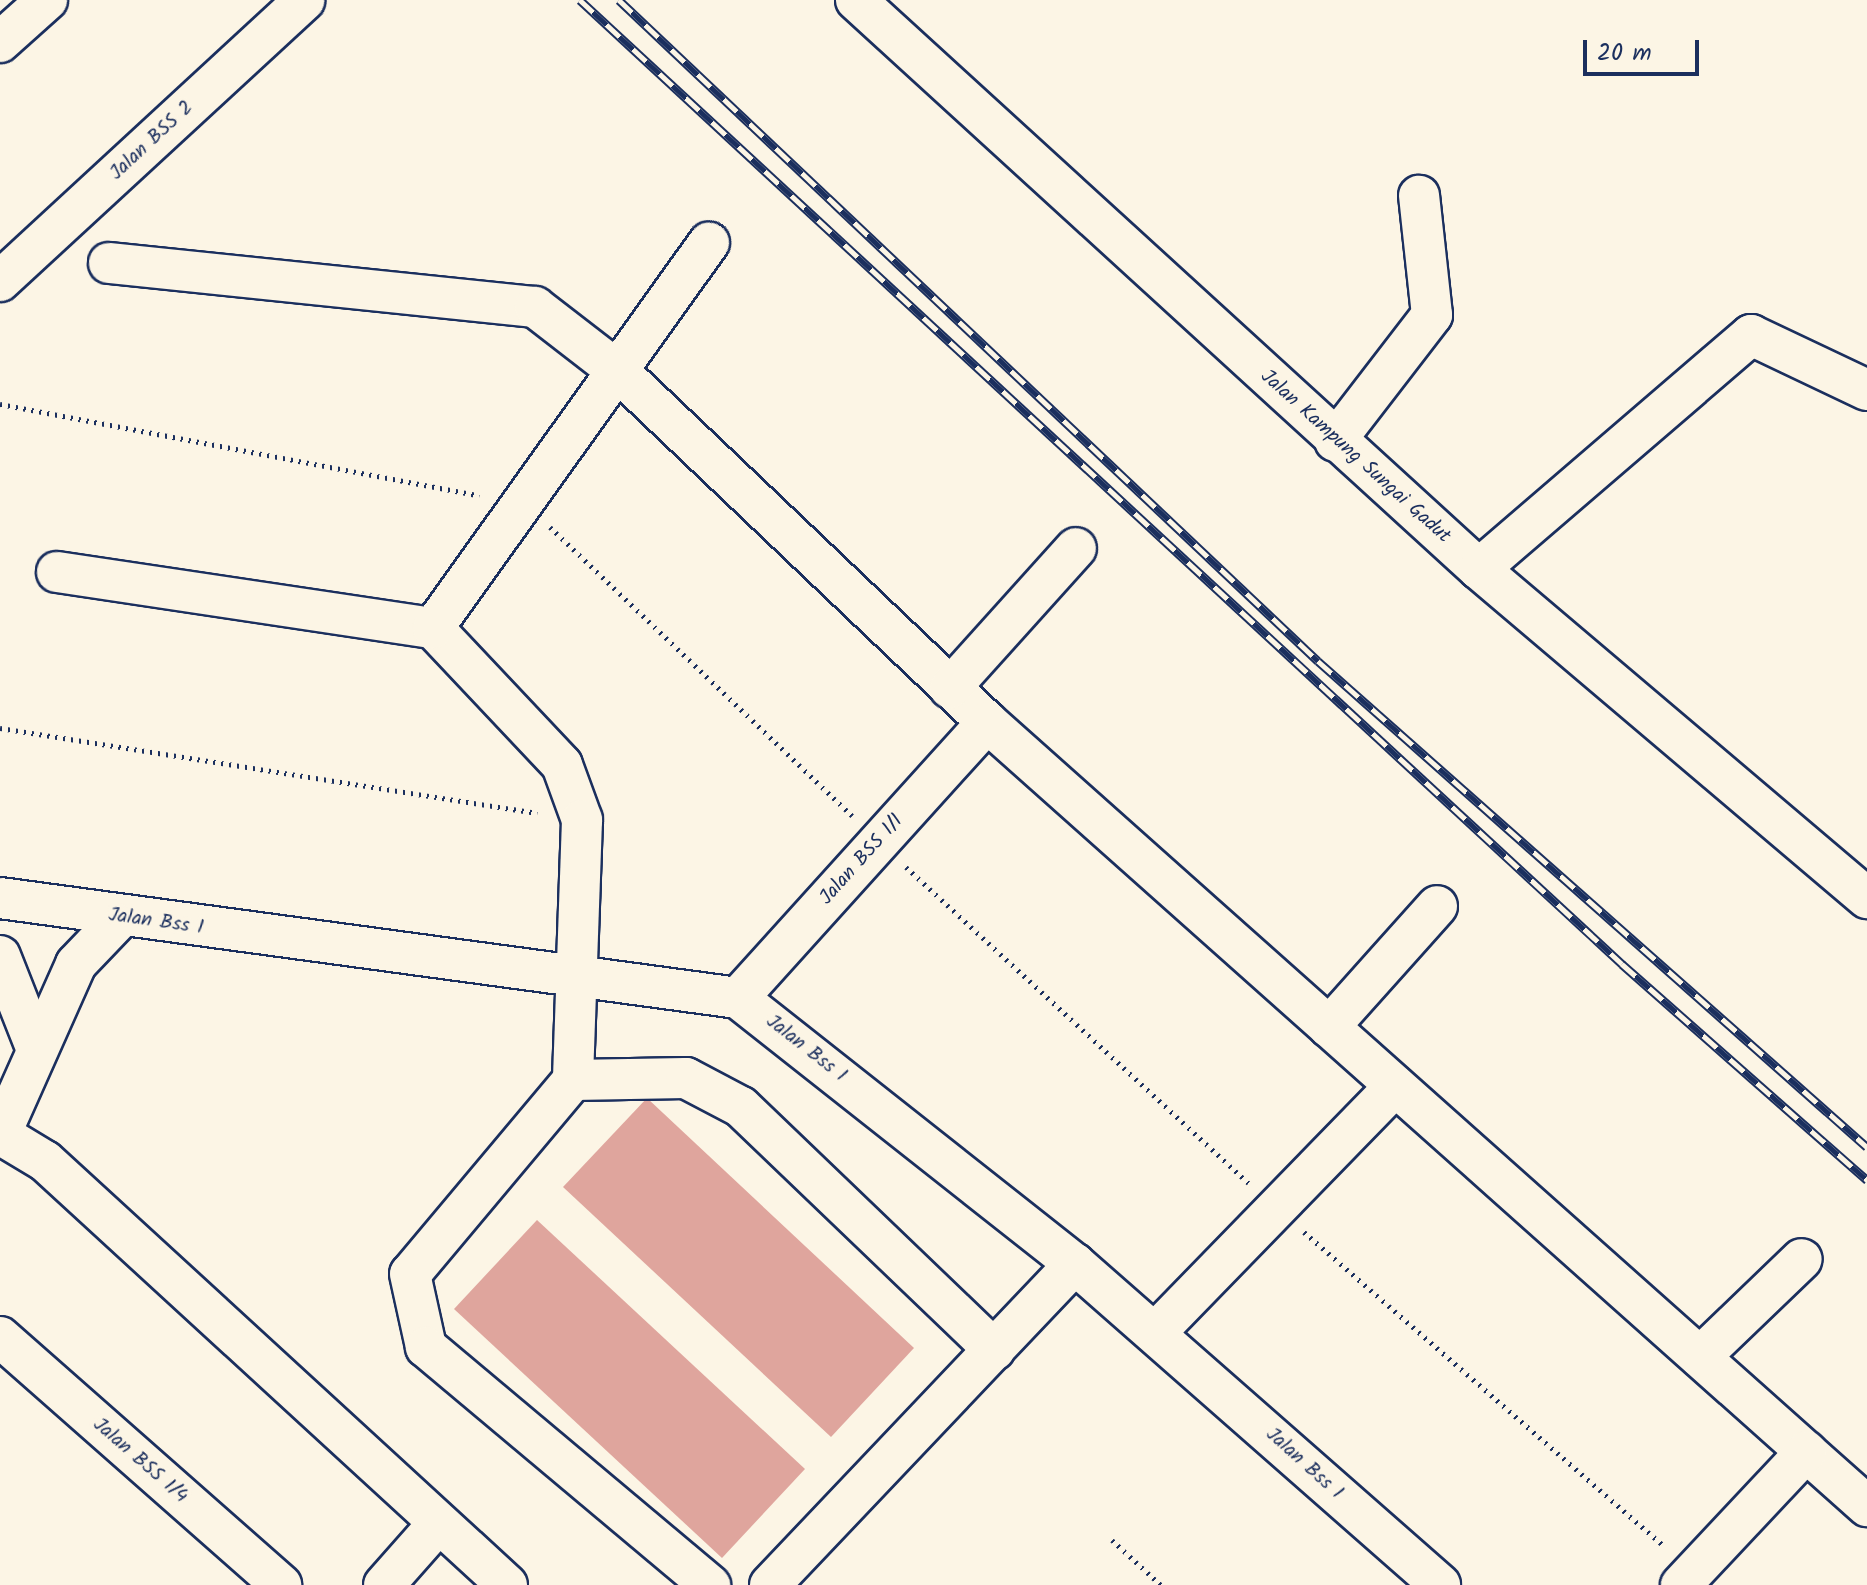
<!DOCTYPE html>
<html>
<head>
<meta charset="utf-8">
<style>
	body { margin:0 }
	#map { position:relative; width:1867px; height:1585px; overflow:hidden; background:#fcf5e5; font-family:Kalam,sans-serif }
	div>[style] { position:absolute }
	.building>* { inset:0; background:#dfa59d }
	.path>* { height:5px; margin-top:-2.5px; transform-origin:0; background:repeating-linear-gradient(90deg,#1b2f5e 0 2px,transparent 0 8px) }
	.roads { filter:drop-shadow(2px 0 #1b2f5e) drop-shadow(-2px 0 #1b2f5e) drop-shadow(0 2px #1b2f5e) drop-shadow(0 -2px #1b2f5e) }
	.minor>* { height:40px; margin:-20px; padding:0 20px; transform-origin:20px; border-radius:20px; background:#fcf5e5 }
	.rail>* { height:9px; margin-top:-4.5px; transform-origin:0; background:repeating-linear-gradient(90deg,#fcf5e5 0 18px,#1b2f5e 0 36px); box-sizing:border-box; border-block:2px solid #1b2f5e }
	span { translate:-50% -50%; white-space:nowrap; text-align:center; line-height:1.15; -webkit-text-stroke:8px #fcf5e5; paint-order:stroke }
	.street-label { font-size:20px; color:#1b2f5e }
	.scale { position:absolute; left:1583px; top:40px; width:116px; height:36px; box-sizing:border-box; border:4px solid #1b2f5e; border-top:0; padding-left:10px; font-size:24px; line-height:28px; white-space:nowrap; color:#1b2f5e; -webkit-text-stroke:6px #fcf5e5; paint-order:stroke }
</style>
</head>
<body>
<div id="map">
	<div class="building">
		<i style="clip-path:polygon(647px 1098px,914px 1348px,831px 1437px,563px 1187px)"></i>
		<i style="clip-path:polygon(537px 1220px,805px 1469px,722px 1558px,454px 1309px)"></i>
	</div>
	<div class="path">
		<i style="left:0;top:404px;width:488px;rotate:10.8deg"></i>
		<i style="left:550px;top:527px;width:418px;rotate:43.7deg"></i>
		<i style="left:0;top:728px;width:544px;rotate:8.99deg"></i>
		<i style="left:906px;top:867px;width:466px;rotate:42.7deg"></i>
		<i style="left:1304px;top:1232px;width:478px;rotate:41.1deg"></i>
		<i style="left:1112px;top:1540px;width:67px;rotate:42.6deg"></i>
	</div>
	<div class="roads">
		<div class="minor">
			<i style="left:856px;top:0;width:844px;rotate:42.41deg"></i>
			<i style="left:1479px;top:569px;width:509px;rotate:40.3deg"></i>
			<i style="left:0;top:42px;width:63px;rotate:-41.8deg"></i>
			<i style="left:109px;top:263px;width:428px;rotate:5.9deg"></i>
			<i style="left:535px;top:307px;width:106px;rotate:37.7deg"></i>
			<i style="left:619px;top:372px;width:508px;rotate:43.56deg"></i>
			<i style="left:987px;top:722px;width:1179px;rotate:41.7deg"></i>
			<i style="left:0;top:281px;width:414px;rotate:-42.7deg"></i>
			<i style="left:1335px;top:441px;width:159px;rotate:-52.4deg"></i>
			<i style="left:1432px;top:315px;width:120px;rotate:-96.2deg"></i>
			<i style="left:1479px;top:569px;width:359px;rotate:-40.7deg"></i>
			<i style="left:1751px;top:335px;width:128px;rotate:25.4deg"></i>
			<i style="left:57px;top:572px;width:380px;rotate:8.5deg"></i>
			<i style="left:433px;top:628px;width:188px;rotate:46.7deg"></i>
			<i style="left:562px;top:765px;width:59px;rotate:70deg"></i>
			<i style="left:582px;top:820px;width:260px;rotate:92deg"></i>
			<i style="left:573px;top:1080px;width:253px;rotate:130deg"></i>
			<i style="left:410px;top:1274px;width:75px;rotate:77.6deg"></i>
			<i style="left:426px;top:1347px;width:371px;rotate:40deg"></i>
			<i style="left:433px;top:628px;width:474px;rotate:-54.4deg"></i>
			<i style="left:950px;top:688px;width:188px;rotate:-48deg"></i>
			<i style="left:0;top:898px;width:745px;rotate:7.72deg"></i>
			<i style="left:738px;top:998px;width:429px;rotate:38.3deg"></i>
			<i style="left:1075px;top:1264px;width:486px;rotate:41.3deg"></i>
			<i style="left:0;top:956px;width:101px;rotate:68.5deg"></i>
			<i style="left:738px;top:998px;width:372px;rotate:-47.9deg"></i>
			<i style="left:1329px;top:1027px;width:162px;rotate:-48.2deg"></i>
			<i style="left:573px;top:1080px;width:113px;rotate:-1deg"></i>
			<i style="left:686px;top:1078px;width:62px;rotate:27.8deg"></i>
			<i style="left:741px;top:1107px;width:351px;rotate:43.8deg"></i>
			<i style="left:0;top:1134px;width:52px;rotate:31deg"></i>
			<i style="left:45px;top:1161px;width:627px;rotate:42.54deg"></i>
			<i style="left:0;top:1135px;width:187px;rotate:-66deg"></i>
			<i style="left:76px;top:964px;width:64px;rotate:-46.3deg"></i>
			<i style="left:1156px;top:1332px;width:343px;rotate:-45.8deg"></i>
			<i style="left:0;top:1337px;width:375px;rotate:41.4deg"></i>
			<i style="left:1700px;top:1357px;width:141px;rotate:-43.9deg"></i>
			<i style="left:384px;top:1585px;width:81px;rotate:-48.5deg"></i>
			<i style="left:770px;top:1585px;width:443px;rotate:-46.5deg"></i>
			<i style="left:1681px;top:1585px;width:183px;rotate:-46.8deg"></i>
		</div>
	</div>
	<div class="rail">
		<i style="left:580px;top:0;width:1420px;rotate:42.77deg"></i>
		<i style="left:1622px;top:964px;width:327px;rotate:41.4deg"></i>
		<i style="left:619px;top:0;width:962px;rotate:43.4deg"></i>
		<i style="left:1318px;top:661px;width:733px;rotate:41.52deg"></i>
	</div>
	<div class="street-label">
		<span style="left:152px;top:141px;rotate:-43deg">Jalan BSS 2</span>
		<span style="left:1355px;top:457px;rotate:42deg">Jalan Kampung Sungai Gadut</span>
		<span style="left:862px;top:860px;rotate:-48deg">Jalan BSS 1/1</span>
		<span style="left:156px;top:922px;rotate:8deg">Jalan Bss 1</span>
		<span style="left:806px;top:1049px;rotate:38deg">Jalan Bss 1</span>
		<span style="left:140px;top:1461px;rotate:41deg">Jalan BSS 1/4</span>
		<span style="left:1304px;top:1464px;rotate:42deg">Jalan Bss 1</span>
	</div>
	<div class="scale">20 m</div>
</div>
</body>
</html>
